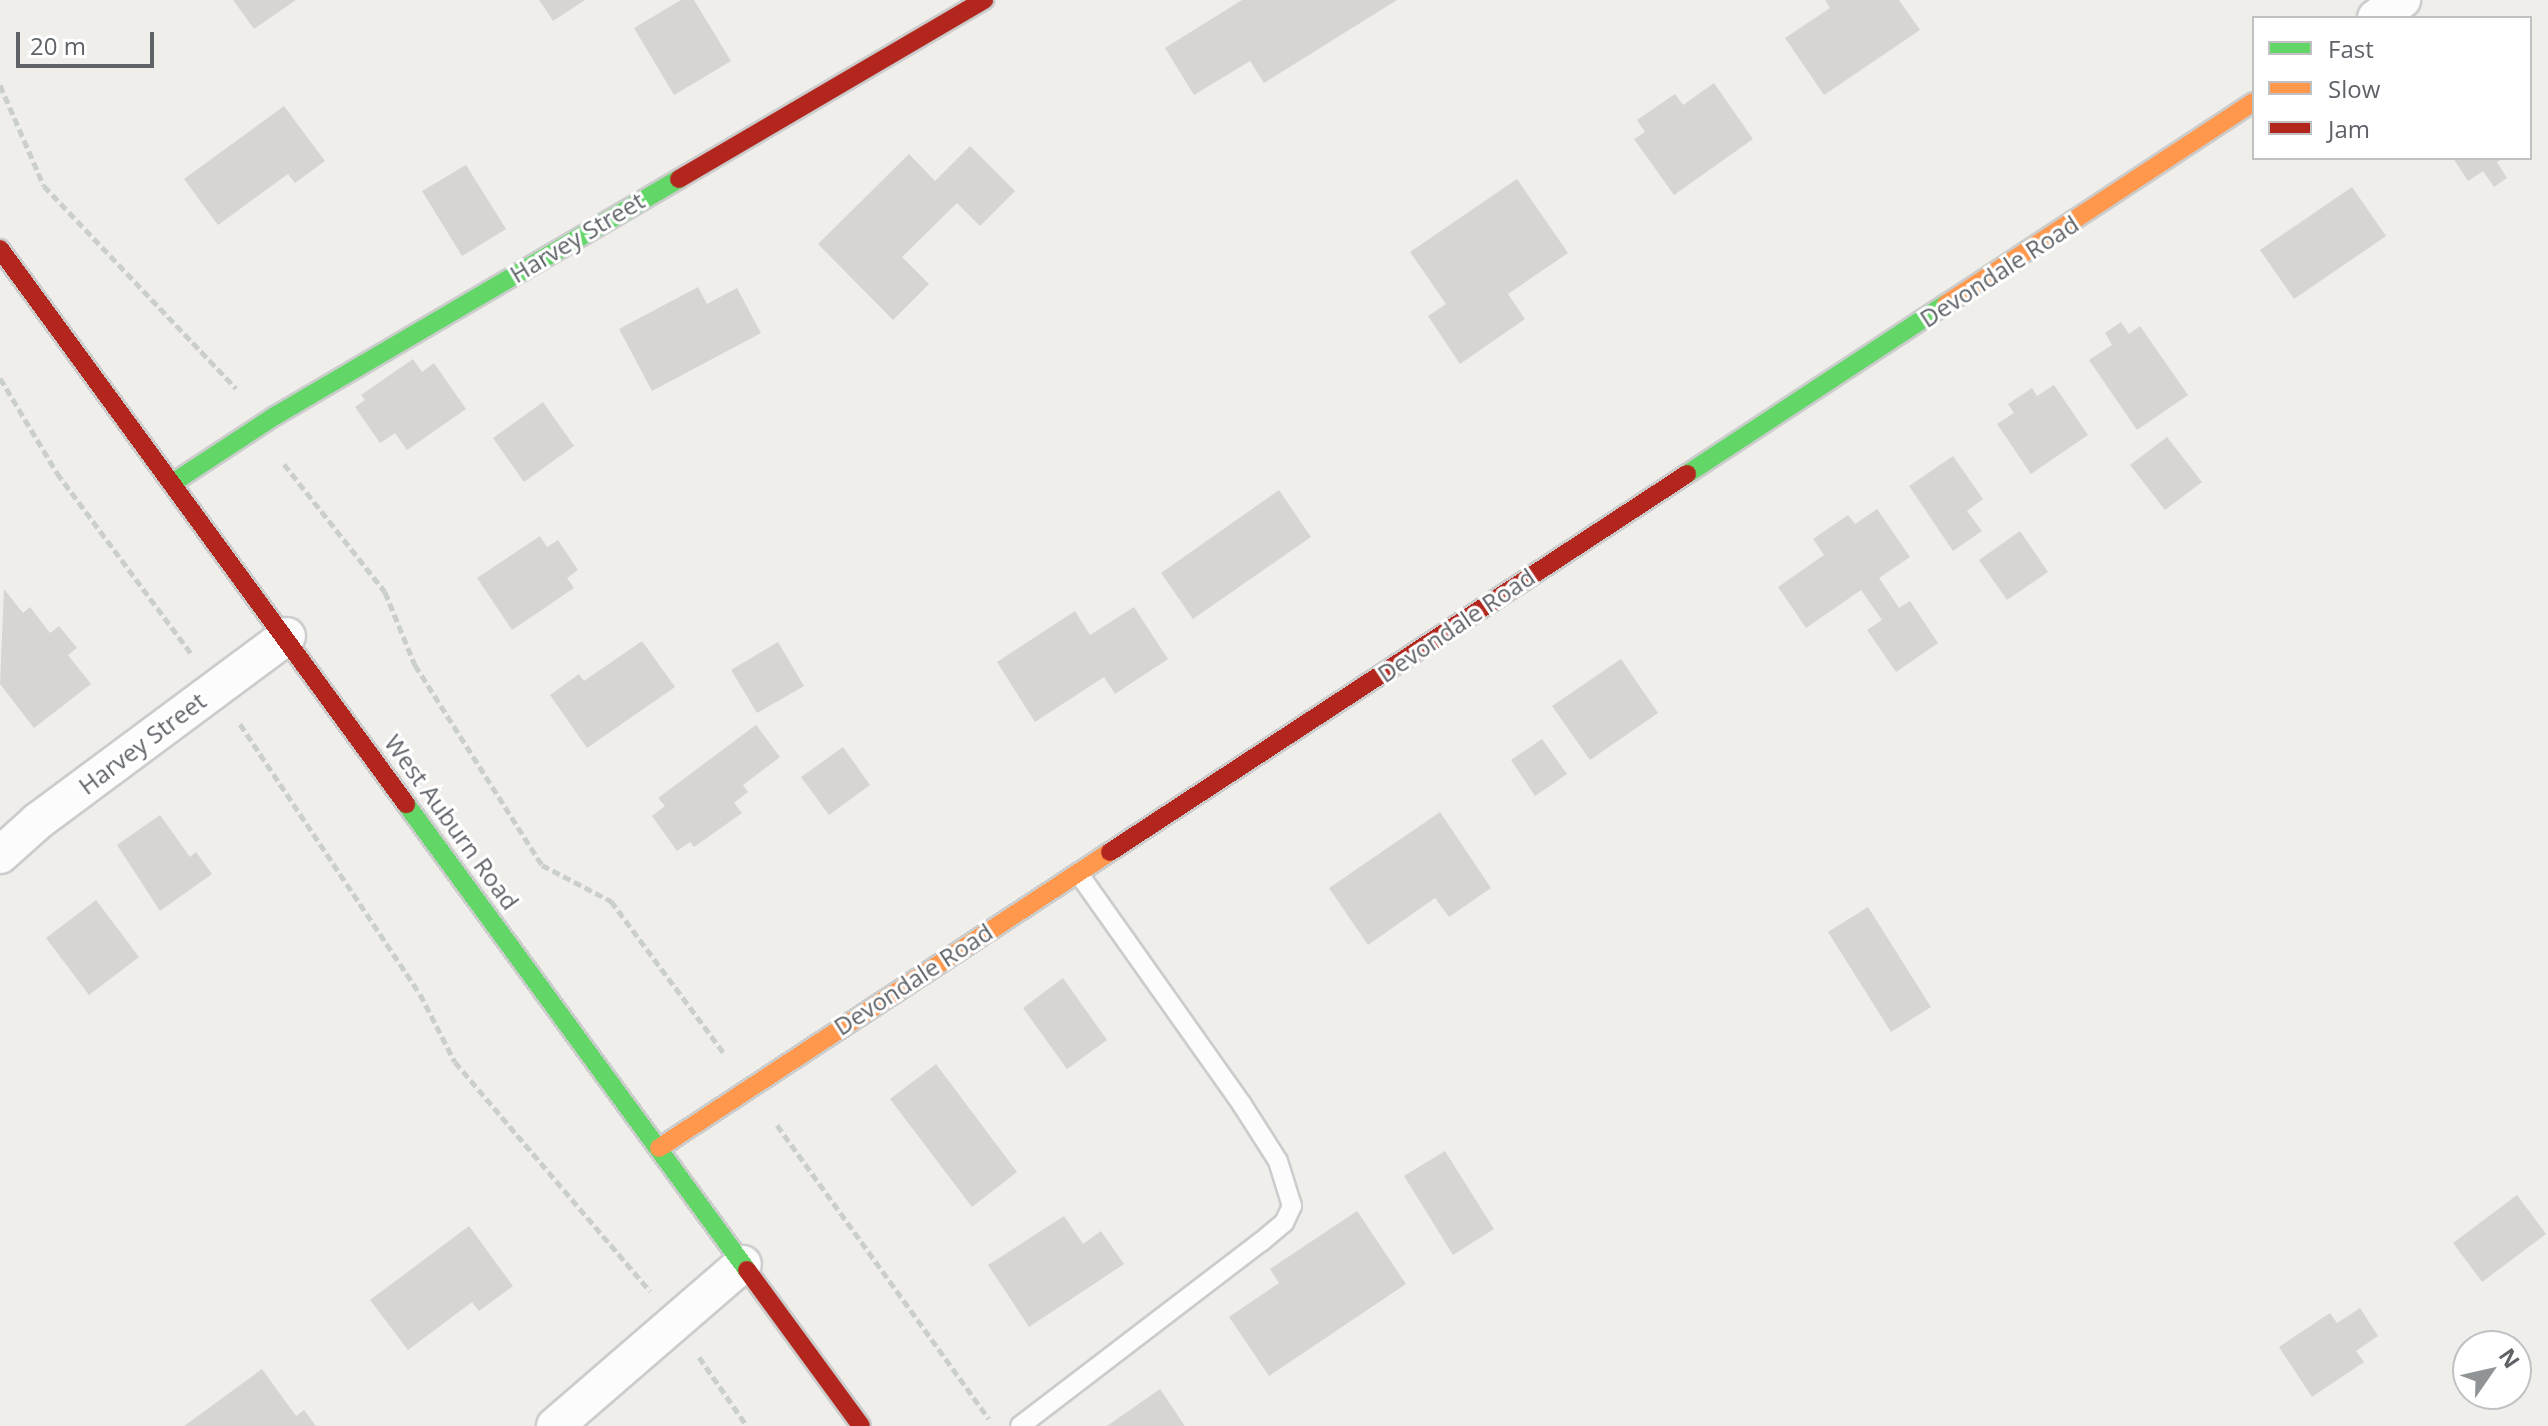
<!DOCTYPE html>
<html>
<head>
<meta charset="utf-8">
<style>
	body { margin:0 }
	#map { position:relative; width:2548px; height:1426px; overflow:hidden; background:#efeeea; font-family:"Open Sans",sans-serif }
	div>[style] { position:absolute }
	.building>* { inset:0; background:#d6d5d3 }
	.path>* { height:5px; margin-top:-2.5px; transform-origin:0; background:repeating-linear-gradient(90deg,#cacfcc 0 8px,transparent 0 12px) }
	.roads { filter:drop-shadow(2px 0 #cbcccc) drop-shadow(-2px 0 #cbcccc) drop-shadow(0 2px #cbcccc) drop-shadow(0 -2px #cbcccc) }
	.lane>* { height:18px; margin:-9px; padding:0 9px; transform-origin:9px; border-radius:9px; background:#fdfcfc }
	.street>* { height:36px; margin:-18px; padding:0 18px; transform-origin:18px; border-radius:18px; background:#fdfcfc }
	.fast>* { height:18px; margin:-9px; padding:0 9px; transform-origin:9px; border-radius:9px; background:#63d668 }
	.slow>* { height:18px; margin:-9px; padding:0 9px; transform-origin:9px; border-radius:9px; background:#ff974d }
	.jam>* { height:18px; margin:-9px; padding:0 9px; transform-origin:9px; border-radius:9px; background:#b3261e }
	span { translate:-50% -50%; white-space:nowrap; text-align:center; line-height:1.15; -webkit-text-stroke:6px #fff; paint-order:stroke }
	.street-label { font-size:24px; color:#5f6368 }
	.legend { position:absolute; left:2252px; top:16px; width:280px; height:144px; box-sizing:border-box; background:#fff; border:2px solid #bfc1c3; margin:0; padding:10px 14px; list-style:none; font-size:24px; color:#5f6368 }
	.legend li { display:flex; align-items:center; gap:16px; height:40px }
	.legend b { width:40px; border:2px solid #bfc1c3 }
	.north { position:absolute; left:2452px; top:1330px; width:80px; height:80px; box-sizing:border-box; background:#fff; border:2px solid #bfc1c3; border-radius:50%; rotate:56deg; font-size:22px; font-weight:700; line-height:32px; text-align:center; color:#5f6368 }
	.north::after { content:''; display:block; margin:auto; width:28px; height:36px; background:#919496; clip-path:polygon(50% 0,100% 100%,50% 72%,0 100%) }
	.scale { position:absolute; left:16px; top:32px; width:138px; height:36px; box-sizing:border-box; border:4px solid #5f6368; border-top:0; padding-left:10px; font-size:24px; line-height:28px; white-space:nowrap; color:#5f6368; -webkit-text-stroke:6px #fff; paint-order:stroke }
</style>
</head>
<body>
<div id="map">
	<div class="building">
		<i style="clip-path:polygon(233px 0,296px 0,254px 29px)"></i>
		<i style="clip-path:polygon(539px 0,585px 0,553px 21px)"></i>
		<i style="clip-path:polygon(681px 0,694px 0,731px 61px,674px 95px,634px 28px)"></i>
		<i style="clip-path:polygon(1242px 0,1397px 0,1264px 83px,1250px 61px,1194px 95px,1165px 48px)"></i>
		<i style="clip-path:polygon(1825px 0,1899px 0,1920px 30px,1824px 95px,1785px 38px,1830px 8px)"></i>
		<i style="clip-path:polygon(1714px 83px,1753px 139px,1674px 195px,1634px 139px,1645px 132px,1637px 120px,1675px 94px,1683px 105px)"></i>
		<i style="clip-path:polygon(284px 106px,325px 161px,295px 183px,288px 174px,218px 225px,184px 179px)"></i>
		<i style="clip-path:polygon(970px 146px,1015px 191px,980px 226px,957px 203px,902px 257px,929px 284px,893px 320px,818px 244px,909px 154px,935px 181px)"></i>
		<i style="clip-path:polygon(2453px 158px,2503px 158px,2497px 162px,2507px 178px,2494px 187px,2483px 171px,2468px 181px)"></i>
		<i style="clip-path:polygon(466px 165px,506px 229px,462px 256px,422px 191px)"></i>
		<i style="clip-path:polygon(1517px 179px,1568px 253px,1508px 294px,1525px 319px,1460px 364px,1428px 316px,1446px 304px,1410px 252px)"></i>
		<i style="clip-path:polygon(2352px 187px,2386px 236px,2294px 299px,2260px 250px)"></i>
		<i style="clip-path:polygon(698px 287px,707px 304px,737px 288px,761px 333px,652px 391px,619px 329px)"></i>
		<i style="clip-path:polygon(2121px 322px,2129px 334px,2140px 326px,2188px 395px,2137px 430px,2089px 360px,2112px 345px,2105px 333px)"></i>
		<i style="clip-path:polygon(413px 359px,422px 372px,434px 363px,466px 409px,407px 450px,395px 433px,380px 443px,355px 407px,365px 400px,361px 395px)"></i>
		<i style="clip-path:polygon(2054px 385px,2088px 435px,2031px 474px,1997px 424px,2014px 413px,2008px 404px,2032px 388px,2037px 396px)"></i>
		<i style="clip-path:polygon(543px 402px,574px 446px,524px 482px,493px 438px)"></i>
		<i style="clip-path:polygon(2167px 437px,2202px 482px,2165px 510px,2130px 465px)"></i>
		<i style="clip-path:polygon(1953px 456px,1983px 499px,1967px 511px,1982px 531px,1953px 551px,1909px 486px)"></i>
		<i style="clip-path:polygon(1279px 490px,1311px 537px,1193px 619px,1161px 573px)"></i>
		<i style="clip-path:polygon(1877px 509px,1910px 557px,1879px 578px,1899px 608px,1910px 601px,1938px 643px,1896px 672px,1867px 630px,1882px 620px,1861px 590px,1806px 628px,1778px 587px,1824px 555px,1813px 539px,1848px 515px,1855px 524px)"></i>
		<i style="clip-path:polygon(2020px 531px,2048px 572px,2007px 600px,1979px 560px)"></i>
		<i style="clip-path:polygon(540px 536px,547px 547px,558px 540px,578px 570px,567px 578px,574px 588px,512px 630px,477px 578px)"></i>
		<i style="clip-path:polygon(4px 589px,23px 613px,30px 607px,50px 633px,59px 626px,77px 648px,68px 655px,91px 684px,34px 728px,0 684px)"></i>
		<i style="clip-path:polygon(1134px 607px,1168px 659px,1115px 694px,1104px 677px,1035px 722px,997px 662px,1075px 611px,1090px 635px)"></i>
		<i style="clip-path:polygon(642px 641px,675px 687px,587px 748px,550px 695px,579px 674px,584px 681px)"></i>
		<i style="clip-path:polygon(778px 642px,804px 686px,757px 713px,731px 670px)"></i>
		<i style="clip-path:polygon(1621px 659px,1658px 713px,1590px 760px,1552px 706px)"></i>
		<i style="clip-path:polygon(756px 725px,780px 757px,743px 785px,748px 792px,734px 803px,742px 813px,694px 847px,690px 842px,677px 851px,652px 816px,665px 806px,658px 798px)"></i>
		<i style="clip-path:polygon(1542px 739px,1567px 774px,1535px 796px,1511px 760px)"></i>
		<i style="clip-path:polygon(843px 747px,870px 785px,829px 815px,801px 777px)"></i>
		<i style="clip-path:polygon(1440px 812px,1491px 888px,1449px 917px,1435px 898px,1368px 945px,1329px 888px)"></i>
		<i style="clip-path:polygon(160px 815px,190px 857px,196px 852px,212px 874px,160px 911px,117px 845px)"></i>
		<i style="clip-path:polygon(96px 900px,139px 957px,89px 995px,46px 938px)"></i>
		<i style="clip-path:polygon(1868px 907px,1931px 1007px,1891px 1032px,1828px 932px)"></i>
		<i style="clip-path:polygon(1063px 978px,1107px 1040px,1067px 1069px,1023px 1008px)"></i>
		<i style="clip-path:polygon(936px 1064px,1017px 1172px,972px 1207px,890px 1099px)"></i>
		<i style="clip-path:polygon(1445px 1151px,1494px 1229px,1453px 1255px,1404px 1176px)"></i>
		<i style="clip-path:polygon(2517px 1195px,2546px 1234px,2482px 1282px,2453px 1243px)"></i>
		<i style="clip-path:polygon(1357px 1211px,1406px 1284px,1269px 1376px,1229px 1317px,1279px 1283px,1270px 1269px)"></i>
		<i style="clip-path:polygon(1064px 1216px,1083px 1244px,1101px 1231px,1124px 1264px,1029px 1327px,988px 1265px)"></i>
		<i style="clip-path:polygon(469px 1226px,513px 1286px,479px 1311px,472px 1302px,408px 1350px,370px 1300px)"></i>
		<i style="clip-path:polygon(2360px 1308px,2378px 1336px,2356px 1351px,2364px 1362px,2312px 1397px,2279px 1347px,2330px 1313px,2337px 1323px)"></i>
		<i style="clip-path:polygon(262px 1369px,296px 1416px,304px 1410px,316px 1426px,184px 1426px)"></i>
		<i style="clip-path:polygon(1160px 1389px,1185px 1426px,1107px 1426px)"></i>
	</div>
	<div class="path">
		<i style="left:0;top:85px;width:110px;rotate:66.5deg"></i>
		<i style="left:44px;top:186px;width:279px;rotate:46.5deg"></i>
		<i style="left:0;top:378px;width:111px;rotate:59deg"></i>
		<i style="left:57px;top:473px;width:228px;rotate:53.4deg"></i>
		<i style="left:284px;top:464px;width:163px;rotate:51.7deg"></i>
		<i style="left:385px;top:592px;width:79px;rotate:67.7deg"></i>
		<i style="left:415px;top:665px;width:237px;rotate:57.6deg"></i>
		<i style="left:542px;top:865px;width:78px;rotate:27.6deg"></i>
		<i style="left:611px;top:901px;width:189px;rotate:53.4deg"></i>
		<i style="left:240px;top:724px;width:324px;rotate:56.3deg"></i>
		<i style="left:420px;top:994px;width:76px;rotate:62.8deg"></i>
		<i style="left:455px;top:1062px;width:301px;rotate:49.6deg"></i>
		<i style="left:777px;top:1125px;width:362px;rotate:54.2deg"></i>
		<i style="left:699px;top:1357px;width:84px;rotate:55.2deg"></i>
	</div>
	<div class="roads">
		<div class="lane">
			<i style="left:1020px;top:1426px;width:303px;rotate:-37.4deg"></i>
			<i style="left:1261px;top:1242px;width:30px;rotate:-40deg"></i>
			<i style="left:1284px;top:1223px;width:19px;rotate:-65deg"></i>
			<i style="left:1292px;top:1206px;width:47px;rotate:-107.3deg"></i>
			<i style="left:1278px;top:1161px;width:69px;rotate:-122.5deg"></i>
			<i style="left:1241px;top:1103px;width:282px;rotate:-125.3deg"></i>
		</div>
		<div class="street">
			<i style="left:2376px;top:18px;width:32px;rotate:-35deg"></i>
			<i style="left:0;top:855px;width:51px;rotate:-41.8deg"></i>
			<i style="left:38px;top:821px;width:310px;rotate:-36.6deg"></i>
			<i style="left:555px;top:1426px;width:248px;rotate:-40.8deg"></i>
		</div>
		<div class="fast">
			<i style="left:1687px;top:474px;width:310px;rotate:-33.3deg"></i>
			<i style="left:174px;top:482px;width:121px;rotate:-33.2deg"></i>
			<i style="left:275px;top:416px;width:468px;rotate:-30.4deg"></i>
			<i style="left:406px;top:804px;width:577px;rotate:53.8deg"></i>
		</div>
		<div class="slow">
			<i style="left:1946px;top:304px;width:368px;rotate:-33.3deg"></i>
			<i style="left:659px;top:1148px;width:539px;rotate:-33.28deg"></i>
		</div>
		<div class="jam">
			<i style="left:679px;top:179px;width:354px;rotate:-30.4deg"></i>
			<i style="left:0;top:249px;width:688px;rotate:53.81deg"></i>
			<i style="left:1110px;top:852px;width:690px;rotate:-33.23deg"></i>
			<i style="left:747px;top:1270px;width:193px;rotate:53.8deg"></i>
		</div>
	</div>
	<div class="street-label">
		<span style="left:577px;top:237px;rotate:-31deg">Harvey Street</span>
		<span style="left:1999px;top:271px;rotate:-33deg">Devondale Road</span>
		<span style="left:1456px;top:625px;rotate:-34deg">Devondale Road</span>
		<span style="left:142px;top:743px;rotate:-37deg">Harvey Street</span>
		<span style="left:452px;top:822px;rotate:54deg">West Auburn Road</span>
		<span style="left:913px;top:979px;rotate:-33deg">Devondale Road</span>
	</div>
	<ul class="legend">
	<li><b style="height:10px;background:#63d668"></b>Fast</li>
	<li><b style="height:10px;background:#ff974d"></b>Slow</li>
	<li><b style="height:10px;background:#b3261e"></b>Jam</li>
	</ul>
	<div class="north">N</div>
	<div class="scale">20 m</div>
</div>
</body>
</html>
